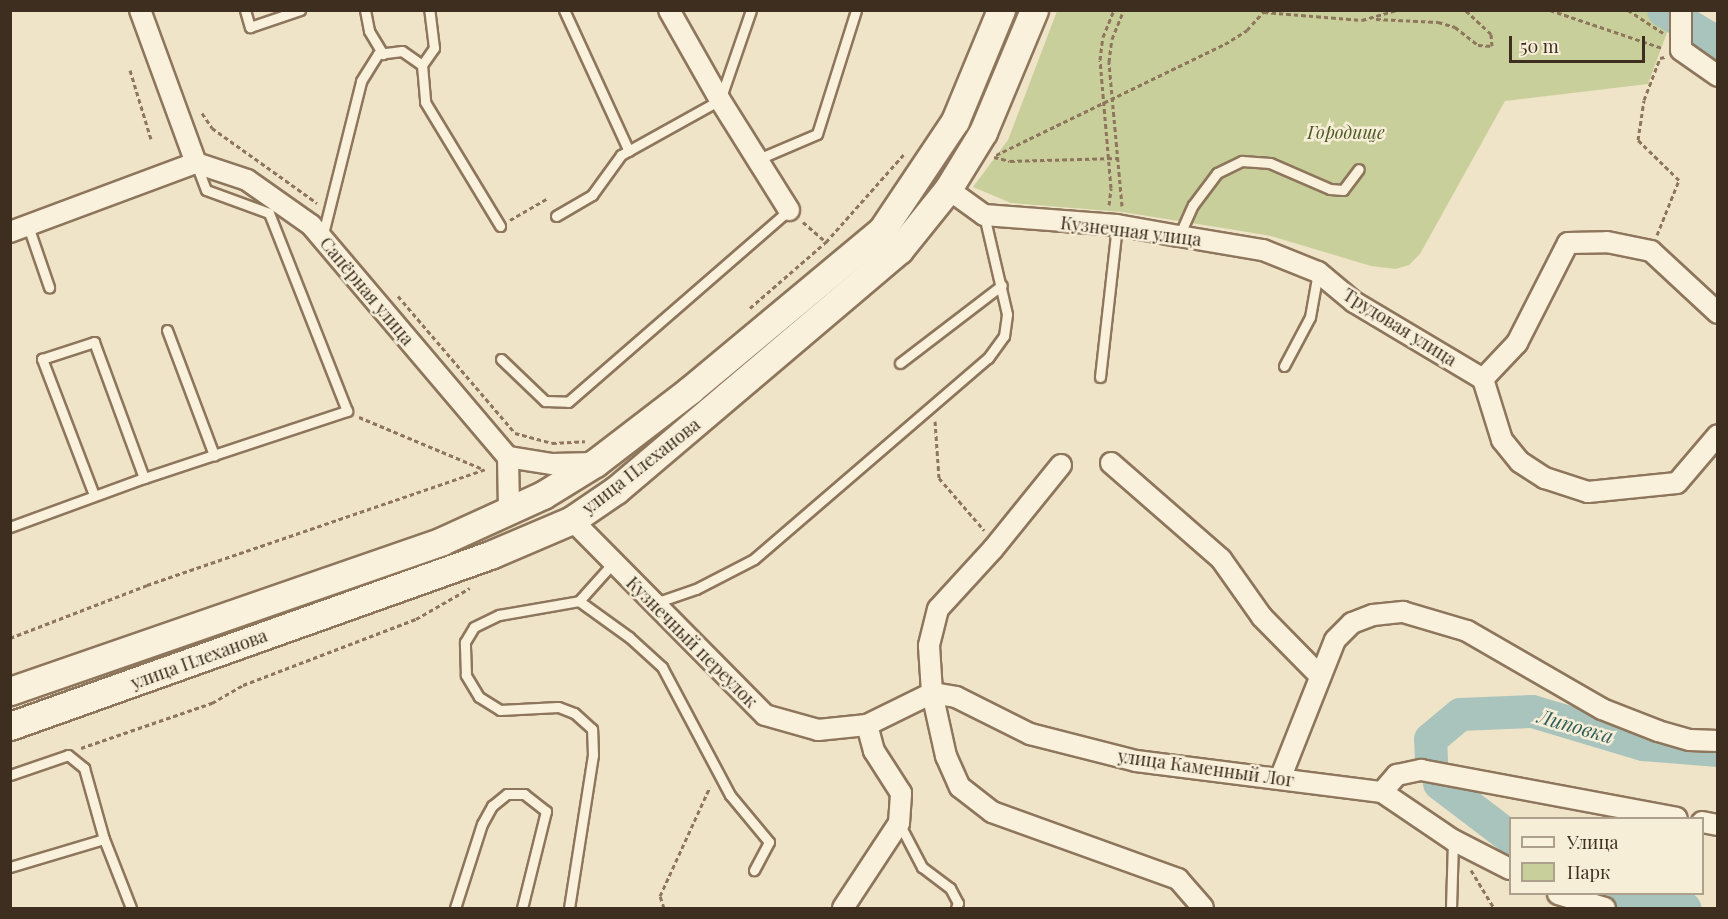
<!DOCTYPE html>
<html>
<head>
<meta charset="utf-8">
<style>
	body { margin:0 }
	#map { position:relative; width:1728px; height:919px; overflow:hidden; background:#f0e4c8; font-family:"Playfair Display",serif }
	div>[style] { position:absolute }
	.green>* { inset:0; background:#c9cf9b }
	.river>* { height:33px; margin:-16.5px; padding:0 16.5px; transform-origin:16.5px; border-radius:16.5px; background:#a9c4bc }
	.path>* { height:3px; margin-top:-1.5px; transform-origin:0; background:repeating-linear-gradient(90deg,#8d765c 0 4.5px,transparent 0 7.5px) }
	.roads { filter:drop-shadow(2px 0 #8d765c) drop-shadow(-2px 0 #8d765c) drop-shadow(0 2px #8d765c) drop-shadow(0 -2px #8d765c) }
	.lane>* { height:9px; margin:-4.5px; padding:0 4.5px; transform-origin:4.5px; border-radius:4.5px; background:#faf1dc }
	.street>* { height:20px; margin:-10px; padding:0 10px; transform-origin:10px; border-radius:10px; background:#faf1dc }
	.secondary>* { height:27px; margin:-13.5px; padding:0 13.5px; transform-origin:13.5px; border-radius:13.5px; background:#faf1dc }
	span { translate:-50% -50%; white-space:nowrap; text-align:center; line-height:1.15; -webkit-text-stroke:5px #f7eed8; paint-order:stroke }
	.park-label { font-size:18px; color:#4d5a26; font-style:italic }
	.street-label { font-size:18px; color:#3d2e20 }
	.water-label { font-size:20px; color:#2f5d5a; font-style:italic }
	.frame { position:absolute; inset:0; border:12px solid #3d2e20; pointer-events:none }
	.legend { position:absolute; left:1509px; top:817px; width:195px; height:78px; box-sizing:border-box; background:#f7eed8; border:2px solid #ada18e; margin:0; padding:8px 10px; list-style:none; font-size:18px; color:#3d2e20 }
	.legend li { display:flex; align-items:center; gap:12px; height:30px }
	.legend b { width:30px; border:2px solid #ada18e }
	.scale { position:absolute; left:1509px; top:36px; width:136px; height:27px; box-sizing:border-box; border:3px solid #3d2e20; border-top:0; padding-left:8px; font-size:18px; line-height:21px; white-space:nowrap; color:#3d2e20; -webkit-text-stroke:4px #f7eed8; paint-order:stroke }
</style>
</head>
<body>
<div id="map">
	<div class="green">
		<i style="clip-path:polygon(1644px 10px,1668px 30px,1648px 84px,1505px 101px,1420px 254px,1409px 265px,1396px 269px,1371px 266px,1271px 236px,1229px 229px,1122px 212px,1011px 203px,973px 187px,1008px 140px,1057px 11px)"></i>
	</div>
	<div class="river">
		<i style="left:1663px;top:10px;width:64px;rotate:31deg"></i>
		<i style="left:1431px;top:762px;width:23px;rotate:-92deg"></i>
		<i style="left:1430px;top:739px;width:39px;rotate:-40deg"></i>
		<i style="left:1460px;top:714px;width:72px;rotate:-2.4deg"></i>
		<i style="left:1532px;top:711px;width:116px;rotate:16.6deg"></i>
		<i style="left:1643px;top:744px;width:75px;rotate:4.6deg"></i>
		<i style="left:1439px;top:783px;width:89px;rotate:37.3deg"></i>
		<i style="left:1623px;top:894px;width:63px;rotate:12.9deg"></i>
	</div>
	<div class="path">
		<i style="left:1550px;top:10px;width:118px;rotate:18.7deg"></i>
		<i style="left:1628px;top:10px;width:42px;rotate:33.3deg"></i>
		<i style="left:1264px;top:12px;width:98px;rotate:4.7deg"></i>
		<i style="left:1362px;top:20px;width:36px;rotate:-16deg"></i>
		<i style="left:1376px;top:19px;width:62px;rotate:2.8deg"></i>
		<i style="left:1438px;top:22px;width:18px;rotate:16deg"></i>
		<i style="left:1455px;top:27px;width:29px;rotate:38deg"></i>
		<i style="left:1478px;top:45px;width:14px;rotate:4deg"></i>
		<i style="left:1492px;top:46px;width:12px;rotate:-95deg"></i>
		<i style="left:1491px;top:34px;width:35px;rotate:-137deg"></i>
		<i style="left:130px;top:70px;width:72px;rotate:73.1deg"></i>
		<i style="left:202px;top:113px;width:18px;rotate:56deg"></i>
		<i style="left:212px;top:128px;width:129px;rotate:35.5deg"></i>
		<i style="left:996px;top:155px;width:254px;rotate:-25.9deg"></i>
		<i style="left:1225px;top:44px;width:26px;rotate:-32deg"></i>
		<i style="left:1247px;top:30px;width:27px;rotate:-48deg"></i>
		<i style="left:994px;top:157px;width:16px;rotate:14deg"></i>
		<i style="left:1010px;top:161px;width:108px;rotate:-1.6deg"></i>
		<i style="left:1109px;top:205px;width:17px;rotate:-83deg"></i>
		<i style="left:1111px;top:188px;width:128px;rotate:-94.9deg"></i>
		<i style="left:1100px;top:60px;width:23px;rotate:-83deg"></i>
		<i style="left:1103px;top:37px;width:29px;rotate:-68deg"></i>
		<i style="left:1122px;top:206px;width:145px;rotate:-95.2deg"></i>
		<i style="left:1109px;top:62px;width:23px;rotate:-83deg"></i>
		<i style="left:1112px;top:39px;width:31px;rotate:-68deg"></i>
		<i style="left:510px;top:220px;width:44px;rotate:-30.1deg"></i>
		<i style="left:803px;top:222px;width:30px;rotate:41deg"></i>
		<i style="left:1657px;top:235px;width:59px;rotate:-68.2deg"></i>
		<i style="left:1679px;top:180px;width:57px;rotate:-135.7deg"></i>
		<i style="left:1638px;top:140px;width:40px;rotate:-81.5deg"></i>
		<i style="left:1644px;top:100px;width:45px;rotate:-69.1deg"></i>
		<i style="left:1660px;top:58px;width:5px;rotate:-11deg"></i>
		<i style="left:398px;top:296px;width:180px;rotate:49.5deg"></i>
		<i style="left:515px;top:433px;width:38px;rotate:15deg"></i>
		<i style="left:552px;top:443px;width:33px;rotate:-3deg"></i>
		<i style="left:750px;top:308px;width:101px;rotate:-41deg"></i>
		<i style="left:826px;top:242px;width:118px;rotate:-48.4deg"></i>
		<i style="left:359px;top:417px;width:134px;rotate:22.8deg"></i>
		<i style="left:935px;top:421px;width:57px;rotate:86deg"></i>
		<i style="left:939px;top:478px;width:69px;rotate:49.1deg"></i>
		<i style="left:10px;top:638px;width:147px;rotate:-21.1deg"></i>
		<i style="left:147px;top:585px;width:357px;rotate:-18.9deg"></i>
		<i style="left:81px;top:748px;width:139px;rotate:-19deg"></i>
		<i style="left:212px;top:703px;width:36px;rotate:-30deg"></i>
		<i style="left:243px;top:685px;width:185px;rotate:-20.9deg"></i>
		<i style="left:416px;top:619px;width:62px;rotate:-29.9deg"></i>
		<i style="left:1471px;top:870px;width:44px;rotate:58.8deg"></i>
		<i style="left:664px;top:908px;width:13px;rotate:-108deg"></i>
		<i style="left:660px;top:896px;width:120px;rotate:-65.4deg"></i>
	</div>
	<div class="roads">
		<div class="lane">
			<i style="left:245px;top:10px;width:18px;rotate:74deg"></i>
			<i style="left:250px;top:27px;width:53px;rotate:-18.8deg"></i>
			<i style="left:365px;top:10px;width:21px;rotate:79deg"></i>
			<i style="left:369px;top:31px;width:27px;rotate:59deg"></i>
			<i style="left:564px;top:10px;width:155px;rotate:65.3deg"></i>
			<i style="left:422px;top:65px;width:21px;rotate:-55deg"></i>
			<i style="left:434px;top:48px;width:38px;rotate:-97deg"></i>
			<i style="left:756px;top:160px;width:66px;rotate:-23.1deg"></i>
			<i style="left:817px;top:134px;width:130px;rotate:-72.5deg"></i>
			<i style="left:556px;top:216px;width:42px;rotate:-30.3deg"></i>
			<i style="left:592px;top:195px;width:49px;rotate:-54.1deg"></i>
			<i style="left:621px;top:155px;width:113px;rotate:-29.1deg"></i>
			<i style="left:720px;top:100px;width:95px;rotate:-71deg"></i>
			<i style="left:28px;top:226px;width:65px;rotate:71deg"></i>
			<i style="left:1179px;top:236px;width:34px;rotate:-66deg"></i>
			<i style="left:1193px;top:205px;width:40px;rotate:-53deg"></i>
			<i style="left:1217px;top:173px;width:28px;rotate:-26deg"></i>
			<i style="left:1242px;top:161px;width:28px;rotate:4deg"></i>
			<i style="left:1270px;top:163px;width:65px;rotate:23.4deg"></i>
			<i style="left:1330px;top:189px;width:13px;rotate:4deg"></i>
			<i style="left:1343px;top:190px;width:26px;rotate:-53deg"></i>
			<i style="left:322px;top:238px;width:162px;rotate:-76deg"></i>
			<i style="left:361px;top:81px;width:32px;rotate:-58deg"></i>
			<i style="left:378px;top:54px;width:24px;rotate:-7deg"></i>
			<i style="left:402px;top:51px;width:24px;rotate:35deg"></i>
			<i style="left:422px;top:65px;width:37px;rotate:85deg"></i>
			<i style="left:425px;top:102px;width:145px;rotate:58.8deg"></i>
			<i style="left:167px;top:330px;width:134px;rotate:69.4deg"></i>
			<i style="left:501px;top:359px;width:61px;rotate:43.7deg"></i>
			<i style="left:545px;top:401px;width:23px;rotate:2deg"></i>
			<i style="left:568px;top:402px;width:293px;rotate:-41deg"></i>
			<i style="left:900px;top:363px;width:128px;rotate:-37.4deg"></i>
			<i style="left:1284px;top:366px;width:55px;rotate:-62deg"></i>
			<i style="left:1310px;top:317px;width:46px;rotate:-79.9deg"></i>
			<i style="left:1100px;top:377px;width:153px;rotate:-83.6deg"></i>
			<i style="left:94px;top:495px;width:146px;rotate:-110.9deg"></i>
			<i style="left:42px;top:359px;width:55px;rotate:-18.1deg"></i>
			<i style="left:94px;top:342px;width:145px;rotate:69.8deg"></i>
			<i style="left:10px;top:527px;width:143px;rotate:-20.1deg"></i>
			<i style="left:144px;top:478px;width:214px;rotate:-18.3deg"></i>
			<i style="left:347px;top:411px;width:213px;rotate:-111.5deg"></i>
			<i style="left:269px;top:213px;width:67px;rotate:-159.9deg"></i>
			<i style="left:206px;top:190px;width:26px;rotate:-111deg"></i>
			<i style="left:579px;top:601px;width:62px;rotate:35.8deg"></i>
			<i style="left:629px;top:637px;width:45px;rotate:42.3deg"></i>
			<i style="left:662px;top:667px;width:145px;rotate:62deg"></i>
			<i style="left:730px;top:795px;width:61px;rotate:50.3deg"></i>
			<i style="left:769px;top:842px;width:32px;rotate:118deg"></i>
			<i style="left:655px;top:603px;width:43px;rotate:-18.9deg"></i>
			<i style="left:696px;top:589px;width:65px;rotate:-27.3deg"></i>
			<i style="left:754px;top:559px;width:308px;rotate:-40.7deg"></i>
			<i style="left:988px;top:358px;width:27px;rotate:-54deg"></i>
			<i style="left:1004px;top:336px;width:22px;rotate:-82deg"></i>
			<i style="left:1007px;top:314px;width:102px;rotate:-103.1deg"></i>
			<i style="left:10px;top:775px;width:61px;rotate:-19deg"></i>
			<i style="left:68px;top:755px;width:21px;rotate:39deg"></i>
			<i style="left:84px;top:768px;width:74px;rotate:74.3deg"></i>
			<i style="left:104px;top:839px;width:74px;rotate:68.6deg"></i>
			<i style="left:899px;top:823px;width:50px;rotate:62.4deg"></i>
			<i style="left:922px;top:867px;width:35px;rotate:37deg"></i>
			<i style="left:950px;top:888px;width:17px;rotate:62deg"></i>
			<i style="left:958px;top:903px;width:5px;rotate:112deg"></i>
			<i style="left:10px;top:867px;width:98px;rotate:-16.6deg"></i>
			<i style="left:455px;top:908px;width:88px;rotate:-72.2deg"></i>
			<i style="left:482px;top:824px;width:21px;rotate:-61deg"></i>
			<i style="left:492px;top:806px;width:19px;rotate:-39deg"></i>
			<i style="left:507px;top:794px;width:17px"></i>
			<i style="left:524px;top:794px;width:28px;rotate:38deg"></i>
			<i style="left:546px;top:811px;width:100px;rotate:103.9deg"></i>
			<i style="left:569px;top:908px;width:155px;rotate:-81.1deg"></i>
			<i style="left:593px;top:755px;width:26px;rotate:-92deg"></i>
			<i style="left:592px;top:729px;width:24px;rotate:-138deg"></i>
			<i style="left:574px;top:713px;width:17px;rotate:-159deg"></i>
			<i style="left:558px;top:707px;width:58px;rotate:177deg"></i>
			<i style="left:500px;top:710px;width:25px;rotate:-148deg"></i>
			<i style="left:479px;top:697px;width:26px;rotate:-121deg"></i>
			<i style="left:466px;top:675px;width:33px;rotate:-92deg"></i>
			<i style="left:465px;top:642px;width:17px;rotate:-59deg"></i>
			<i style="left:474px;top:627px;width:28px;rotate:-26deg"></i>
			<i style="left:499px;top:615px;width:81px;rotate:-9.9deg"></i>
			<i style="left:579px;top:601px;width:51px;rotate:-48.2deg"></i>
			<i style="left:1451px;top:908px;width:68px;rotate:-88.3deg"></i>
		</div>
		<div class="street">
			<i style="left:140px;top:10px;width:163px;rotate:69.9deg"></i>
			<i style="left:669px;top:10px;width:103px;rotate:60.5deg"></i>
			<i style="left:720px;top:100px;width:130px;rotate:57.9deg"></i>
			<i style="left:1681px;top:10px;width:40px;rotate:90deg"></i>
			<i style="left:1681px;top:50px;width:45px;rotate:35.1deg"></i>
			<i style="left:196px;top:163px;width:54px;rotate:18.4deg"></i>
			<i style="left:247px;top:180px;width:78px;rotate:35.1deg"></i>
			<i style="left:311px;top:225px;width:304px;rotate:49.7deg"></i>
			<i style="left:508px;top:457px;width:54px;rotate:88.9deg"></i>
			<i style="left:948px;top:189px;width:44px;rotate:35.8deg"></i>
			<i style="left:984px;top:215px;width:133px;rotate:4.3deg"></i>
			<i style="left:1117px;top:225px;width:63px;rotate:10.1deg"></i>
			<i style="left:1179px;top:236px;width:85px;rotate:9.5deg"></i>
			<i style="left:1263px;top:250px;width:59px;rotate:21.8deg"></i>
			<i style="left:1318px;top:272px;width:47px;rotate:39.8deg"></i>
			<i style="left:1354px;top:302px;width:150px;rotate:30.8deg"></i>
			<i style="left:1483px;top:379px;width:64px;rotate:72.7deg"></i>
			<i style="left:1502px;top:440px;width:28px;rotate:51deg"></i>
			<i style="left:1520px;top:462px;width:30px;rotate:33deg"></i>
			<i style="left:1545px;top:478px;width:45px;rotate:18deg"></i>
			<i style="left:1588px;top:492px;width:89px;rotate:-5.8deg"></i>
			<i style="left:1677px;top:483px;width:63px;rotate:-49.5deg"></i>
			<i style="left:10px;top:232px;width:198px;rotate:-20.4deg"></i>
			<i style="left:1483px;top:379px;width:50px;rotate:-46.6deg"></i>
			<i style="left:1517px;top:343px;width:112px;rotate:-63deg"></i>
			<i style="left:1568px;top:243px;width:39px;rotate:-1deg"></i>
			<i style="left:1607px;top:242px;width:45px;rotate:11.6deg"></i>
			<i style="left:1651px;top:251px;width:91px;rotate:42.8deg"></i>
			<i style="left:508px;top:457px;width:45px;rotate:9deg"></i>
			<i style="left:552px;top:464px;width:43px;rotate:-1.3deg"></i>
			<i style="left:1111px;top:463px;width:146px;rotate:41.1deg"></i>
			<i style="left:1221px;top:559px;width:71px;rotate:54.7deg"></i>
			<i style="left:1262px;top:617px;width:83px;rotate:45.5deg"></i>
			<i style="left:1061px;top:465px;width:108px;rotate:129deg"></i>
			<i style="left:993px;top:549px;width:81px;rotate:132.5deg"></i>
			<i style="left:938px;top:609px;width:38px;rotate:104deg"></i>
			<i style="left:929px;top:646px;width:47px;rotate:86.3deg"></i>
			<i style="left:932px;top:693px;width:65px;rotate:77.5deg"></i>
			<i style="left:946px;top:756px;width:34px;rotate:66deg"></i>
			<i style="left:960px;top:787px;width:41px;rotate:38deg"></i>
			<i style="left:992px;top:812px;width:198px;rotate:19.8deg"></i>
			<i style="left:1178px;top:879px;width:38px;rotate:49deg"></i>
			<i style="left:572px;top:520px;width:274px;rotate:45.3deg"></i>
			<i style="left:765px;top:715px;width:55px;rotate:15.8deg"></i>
			<i style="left:818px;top:730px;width:49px;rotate:-5.8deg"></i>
			<i style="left:867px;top:725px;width:72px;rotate:-26.2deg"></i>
			<i style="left:932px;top:693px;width:24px;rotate:9deg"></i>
			<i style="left:956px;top:697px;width:83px;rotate:26.6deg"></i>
			<i style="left:1030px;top:734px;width:109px;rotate:14.3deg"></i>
			<i style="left:1136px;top:761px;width:248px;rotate:7.2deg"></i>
			<i style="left:1382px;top:792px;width:86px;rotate:34.1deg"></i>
			<i style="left:1453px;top:840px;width:64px;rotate:27deg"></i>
			<i style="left:1280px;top:779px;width:149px;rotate:-68.4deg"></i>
			<i style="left:1335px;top:640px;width:24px;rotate:-45deg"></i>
			<i style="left:1352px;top:623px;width:22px;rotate:-21deg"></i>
			<i style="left:1373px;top:615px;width:30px;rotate:-6deg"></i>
			<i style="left:1403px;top:612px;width:67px;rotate:16.5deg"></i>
			<i style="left:1467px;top:631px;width:156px;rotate:30deg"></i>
			<i style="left:1602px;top:709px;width:60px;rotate:21.4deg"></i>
			<i style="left:1658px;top:731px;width:33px;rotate:16deg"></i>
			<i style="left:1690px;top:740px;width:28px;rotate:2deg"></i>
			<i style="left:1382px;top:792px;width:23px;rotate:-49deg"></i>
			<i style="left:1397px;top:775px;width:25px;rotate:-12deg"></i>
			<i style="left:1421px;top:770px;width:260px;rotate:10.6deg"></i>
			<i style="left:1702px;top:822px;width:16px;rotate:11deg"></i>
			<i style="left:1558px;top:894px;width:49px;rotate:16.6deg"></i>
			<i style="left:843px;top:908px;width:102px;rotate:-56.6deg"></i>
			<i style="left:899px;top:823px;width:30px;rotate:-86deg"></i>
			<i style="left:901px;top:793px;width:50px;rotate:-122.7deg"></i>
			<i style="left:874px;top:751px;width:27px;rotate:-105deg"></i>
		</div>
		<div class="secondary">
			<i style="left:10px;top:691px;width:457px;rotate:-19.1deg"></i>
			<i style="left:442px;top:541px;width:111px;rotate:-24.5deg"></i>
			<i style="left:543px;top:495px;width:61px;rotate:-31.6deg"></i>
			<i style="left:595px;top:463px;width:120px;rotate:-37.5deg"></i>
			<i style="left:690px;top:390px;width:250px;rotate:-39.8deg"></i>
			<i style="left:882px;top:230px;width:131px;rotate:-56.2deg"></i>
			<i style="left:955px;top:121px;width:120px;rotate:-67.5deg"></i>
			<i style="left:10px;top:726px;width:510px;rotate:-19.61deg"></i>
			<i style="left:490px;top:555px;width:89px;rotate:-23.1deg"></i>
			<i style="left:572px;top:520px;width:53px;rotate:-34.3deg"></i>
			<i style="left:616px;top:490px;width:371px;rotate:-40.3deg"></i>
			<i style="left:899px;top:250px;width:78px;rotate:-51.2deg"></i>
			<i style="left:948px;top:189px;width:67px;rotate:-58.4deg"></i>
			<i style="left:983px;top:132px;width:132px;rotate:-67.3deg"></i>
		</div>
	</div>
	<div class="park-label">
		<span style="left:1346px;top:132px">Городище</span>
	</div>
	<div class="street-label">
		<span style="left:1131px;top:231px;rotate:7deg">Кузнечная улица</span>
		<span style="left:367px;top:291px;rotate:50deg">Сапёрная улица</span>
		<span style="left:1400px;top:327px;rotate:32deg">Трудовая улица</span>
		<span style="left:641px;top:466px;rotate:-38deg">улица Плеханова</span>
		<span style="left:692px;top:642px;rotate:45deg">Кузнечный переулок</span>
		<span style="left:199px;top:659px;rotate:-20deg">улица Плеханова</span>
		<span style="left:1206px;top:768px;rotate:8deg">улица Каменный Лог</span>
	</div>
	<div class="water-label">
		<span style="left:1576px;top:725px;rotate:16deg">Липовка</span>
	</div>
	<div class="frame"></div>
	<ul class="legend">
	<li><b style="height:8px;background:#faf1dc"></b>Улица</li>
	<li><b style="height:16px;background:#c9cf9b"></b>Парк</li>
	</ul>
	<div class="scale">50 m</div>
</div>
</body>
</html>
